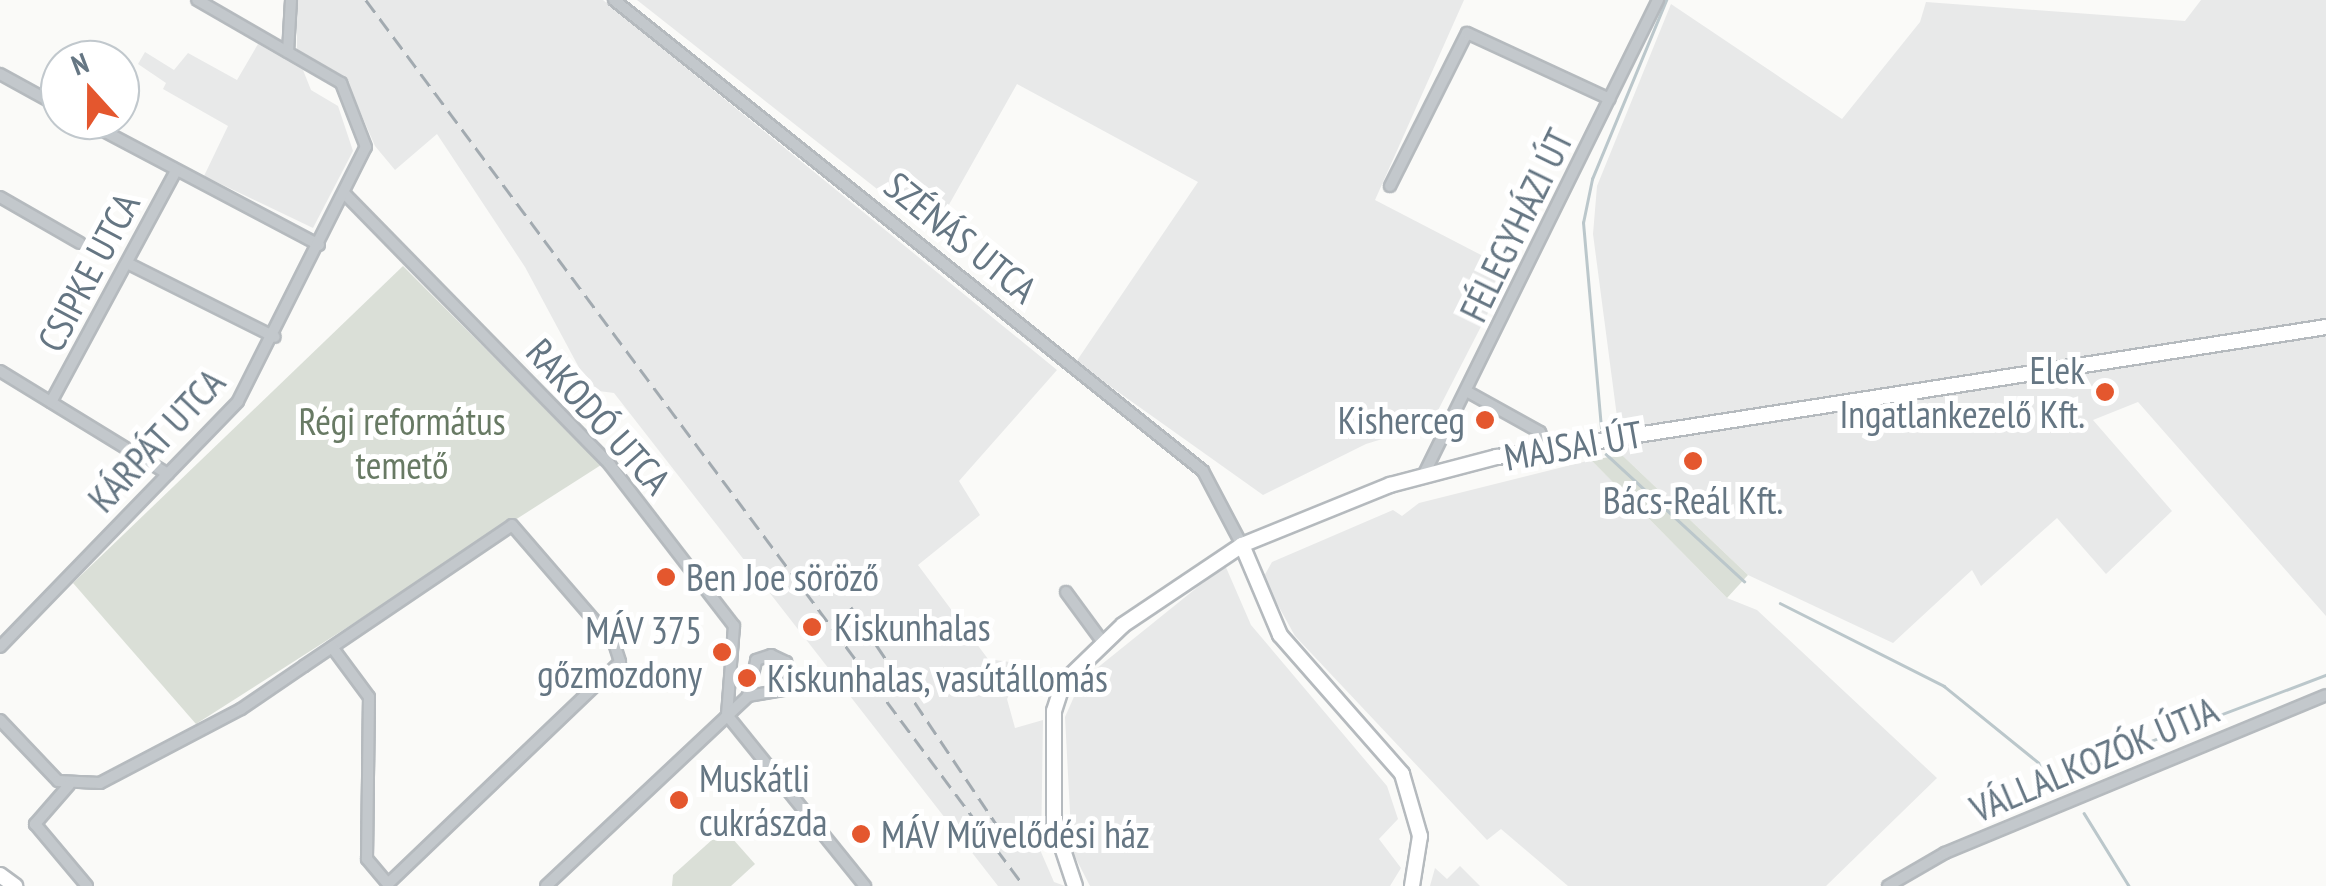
<!DOCTYPE html>
<html>
<head>
<meta charset="utf-8">
<style>
	body { margin:0 }
	#map { position:relative; width:2326px; height:886px; overflow:hidden; background:#fafaf8; font-family:"PT Sans Narrow",sans-serif }
	div>[style] { position:absolute }
	[style*='--x'] { left:calc(var(--x)*1px); top:calc(var(--y)*1px); width:calc(var(--w)*1px); rotate:calc(var(--a)*1deg) }
	.built>* { inset:0; background:#e8e9e9 }
	.green>* { inset:0; background:#dadfd7 }
	.stream>* { height:2.5px; margin:-1.25px; padding:0 1.25px; transform-origin:1.25px; border-radius:1.25px; background:#bbc7cb }
	.roads { filter:drop-shadow(2px 0 #b5babe) drop-shadow(-2px 0 #b5babe) drop-shadow(0 2px #b5babe) drop-shadow(0 -2px #b5babe) }
	.minor>* { height:10px; margin:-5px; padding:0 5px; transform-origin:5px; border-radius:5px; background:#c3c8cc }
	.major>* { height:14px; margin:-7px; padding:0 7px; transform-origin:7px; border-radius:7px; background:#fff }
	.rail>* { height:2.5px; margin-top:-1.25px; transform-origin:0; background:repeating-linear-gradient(90deg,#a2aab0 0 15px,transparent 0 23px) }
	.dots>* { width:28px; height:28px; translate:-50% -50%; box-sizing:border-box; border:5px solid #fff; border-radius:50% }
	span { translate:-50% -50%; white-space:nowrap; text-align:center; line-height:1.15; -webkit-text-stroke:10px #fff; paint-order:stroke }
	.street-label { font-size:38px; color:#657683 }
	.poi-label { font-size:38px; color:#657683 }
	.right { translate:-100% -50%; text-align:right }
	.left { translate:0 -50%; text-align:left }
	.park-label { font-size:38px; color:#687a64 }
	.north { position:absolute; left:40px; top:40px; width:100px; height:100px; box-sizing:border-box; background:#fff; border:2px solid #c1c8cd; border-radius:50%; rotate:339deg; font-size:28px; font-weight:700; line-height:40px; text-align:center; color:#657683 }
	.north::after { content:''; display:block; margin:auto; width:35px; height:45px; background:#e4572e; clip-path:polygon(50% 0,100% 100%,50% 72%,0 100%) }
</style>
</head>
<body>
<div id="map">
	<div class="built">
		<div style="clip-path:polygon(297px 0,603px 0,1057px 370px,959px 481px,980px 515px,918px 565px,988px 659px,1017px 663px,1021px 673px,1007px 699px,1015px 728px,1043px 720px,1041px 852px,1054px 882px,1065px 886px,998px 886px,614px 393px,591px 390px,525px 267px,437px 134px,395px 170px,375px 146px,345px 77px,297px 50px)"></div>
		<div style="clip-path:polygon(637px 0,1464px 0,1375px 200px,1510px 270px,1431px 424px,1366px 444px,1263px 495px,1076px 362px,1198px 182px,1017px 84px,933px 233px)"></div>
		<div style="clip-path:polygon(2201px 0,2326px 0,2326px 616px,2138px 402px,2093px 420px,2172px 511px,2106px 574px,2057px 518px,1981px 586px,1972px 570px,1893px 643px,1748px 575px,1622px 455px,1593px 234px,1597px 186px,1671px 4px,1842px 119px,1920px 22px,1926px 2px,2185px 21px)"></div>
		<div style="clip-path:polygon(258px 44px,303px 70px,311px 90px,338px 106px,353px 151px,313px 228px,204px 176px,228px 126px,163px 89px,166px 83px,138px 64px,145px 52px,174px 70px,188px 53px,237px 80px)"></div>
		<div style="clip-path:polygon(1591px 460px,1727px 598px,1757px 610px,1937px 778px,1826px 886px,1568px 886px,1501px 829px,1487px 840px,1295px 636px,1263px 578px,1272px 562px,1393px 510px,1402px 516px,1419px 503px)"></div>
		<div style="clip-path:polygon(1225px 565px,1251px 625px,1387px 786px,1398px 819px,1379px 839px,1401px 868px,1390px 886px,1090px 886px,1072px 851px,1065px 717px,1081px 681px)"></div>
		<div style="clip-path:polygon(1460px 866px,1480px 886px,1430px 886px,1435px 868px,1447px 879px)"></div>
	</div>
	<div class="green">
		<div style="clip-path:polygon(403px 266px,601px 465px,196px 724px,73px 583px)"></div>
		<div style="clip-path:polygon(1622px 455px,1748px 575px,1727px 598px,1591px 460px)"></div>
		<div style="clip-path:polygon(724px 829px,755px 864px,731px 886px,672px 886px,673px 875px)"></div>
	</div>
	<div class="stream">
		<div style="--x:1601;--y:428;--w:206;--a:-95"></div>
		<div style="--x:1583;--y:223;--w:45;--a:-78.4"></div>
		<div style="--x:1592;--y:179;--w:194;--a:-67.5"></div>
		<div style="--x:1606;--y:454;--w:188;--a:42.6"></div>
		<div style="--x:1780;--y:603;--w:184;--a:26.8"></div>
		<div style="--x:1944;--y:686;--w:156;--a:39"></div>
		<div style="--x:2082;--y:767;--w:261;--a:-20.7"></div>
		<div style="--x:2084;--y:813;--w:86;--a:58.3"></div>
	</div>
	<div class="roads">
		<div class="minor">
			<div style="--x:614;--y:0;--w:754;--a:38.65"></div>
			<div style="--x:1203;--y:471;--w:84;--a:62.2"></div>
			<div style="--x:288;--y:52;--w:52;--a:-86.7"></div>
			<div style="--x:0;--y:74;--w:68;--a:28.8"></div>
			<div style="--x:83;--y:120;--w:267;--a:27.9"></div>
			<div style="--x:1390;--y:186;--w:171;--a:-63.3"></div>
			<div style="--x:1467;--y:33;--w:157;--a:24.8"></div>
			<div style="--x:344;--y:193;--w:380;--a:45.6"></div>
			<div style="--x:610;--y:465;--w:203;--a:52.4"></div>
			<div style="--x:734;--y:626;--w:89;--a:94.5"></div>
			<div style="--x:0;--y:197;--w:92;--a:29.9"></div>
			<div style="--x:127;--y:263;--w:165;--a:26.6"></div>
			<div style="--x:0;--y:371;--w:197;--a:31.5"></div>
			<div style="--x:1468;--y:392;--w:82;--a:29.1"></div>
			<div style="--x:1540;--y:432;--w:18;--a:68"></div>
			<div style="--x:51;--y:402;--w:263;--a:-61.6"></div>
			<div style="--x:1424;--y:474;--w:529;--a:-63.73"></div>
			<div style="--x:1066;--y:592;--w:61;--a:53.7"></div>
			<div style="--x:0;--y:647;--w:342;--a:-45.9"></div>
			<div style="--x:238;--y:401;--w:284;--a:-63.3"></div>
			<div style="--x:366;--y:147;--w:69;--a:-111.3"></div>
			<div style="--x:341;--y:83;--w:166;--a:-150"></div>
			<div style="--x:727;--y:715;--w:220;--a:51.1"></div>
			<div style="--x:0;--y:720;--w:84;--a:46.4"></div>
			<div style="--x:58;--y:781;--w:42;--a:2.7"></div>
			<div style="--x:100;--y:783;--w:159;--a:-27.7"></div>
			<div style="--x:241;--y:709;--w:76;--a:-34.3"></div>
			<div style="--x:304;--y:666;--w:251;--a:-34.1"></div>
			<div style="--x:512;--y:525;--w:156;--a:49.2"></div>
			<div style="--x:614;--y:643;--w:20;--a:72"></div>
			<div style="--x:620;--y:662;--w:321;--a:136.3"></div>
			<div style="--x:388;--y:884;--w:33;--a:-130"></div>
			<div style="--x:367;--y:859;--w:162;--a:-89.3"></div>
			<div style="--x:369;--y:697;--w:62;--a:-126.5"></div>
			<div style="--x:69;--y:785;--w:52;--a:131.1"></div>
			<div style="--x:35;--y:824;--w:81;--a:50"></div>
			<div style="--x:546;--y:886;--w:277;--a:-43.2"></div>
			<div style="--x:748;--y:696;--w:37;--a:-77"></div>
			<div style="--x:756;--y:660;--w:16;--a:-18"></div>
			<div style="--x:771;--y:655;--w:17;--a:25"></div>
			<div style="--x:786;--y:662;--w:27;--a:84"></div>
			<div style="--x:789;--y:689;--w:42;--a:170.3"></div>
			<div style="--x:1888;--y:886;--w:66;--a:-30.1"></div>
			<div style="--x:1945;--y:853;--w:412;--a:-22.5"></div>
		</div>
		<div class="major">
			<div style="--x:1242;--y:545;--w:98;--a:67.1"></div>
			<div style="--x:1280;--y:635;--w:185;--a:48.7"></div>
			<div style="--x:1402;--y:774;--w:65;--a:73.8"></div>
			<div style="--x:1420;--y:836;--w:51;--a:99.1"></div>
			<div style="--x:0;--y:875;--w:19;--a:36"></div>
			<div style="--x:1075;--y:886;--w:66;--a:-108.4"></div>
			<div style="--x:1054;--y:823;--w:112;--a:-90"></div>
			<div style="--x:1054;--y:711;--w:29;--a:-72"></div>
			<div style="--x:1063;--y:683;--w:83;--a:-44"></div>
			<div style="--x:1123;--y:625;--w:143;--a:-33.9"></div>
			<div style="--x:1242;--y:545;--w:160;--a:-22.1"></div>
			<div style="--x:1390;--y:485;--w:111;--a:-14.7"></div>
			<div style="--x:1497;--y:457;--w:839;--a:-8.91"></div>
		</div>
	</div>
	<div class="rail">
		<div style="--x:366;--y:0;--w:1104;--a:53.4"></div>
		<div style="--x:851;--y:607;--w:280;--a:56.2"></div>
	</div>
	<div class="dots">
		<div style="left:2105px;top:392px;background:#e4572e"></div>
		<div style="left:1485px;top:420px;background:#e4572e"></div>
		<div style="left:1693px;top:461px;background:#e4572e"></div>
		<div style="left:666px;top:577px;background:#e4572e"></div>
		<div style="left:812px;top:627px;background:#e4572e"></div>
		<div style="left:722px;top:652px;background:#e4572e"></div>
		<div style="left:747px;top:678px;background:#e4572e"></div>
		<div style="left:679px;top:800px;background:#e4572e"></div>
		<div style="left:861px;top:834px;background:#e4572e"></div>
	</div>
	<div class="street-label">
		<span style="left:1516px;top:225px;rotate:-64deg">FÉLEGYHÁZI ÚT</span>
		<span style="left:961px;top:237px;rotate:39deg">SZÉNÁS UTCA</span>
		<span style="left:88px;top:272px;rotate:-62deg">CSIPKE UTCA</span>
		<span style="left:599px;top:416px;rotate:48deg">RAKODÓ UTCA</span>
		<span style="left:156px;top:440px;rotate:-47deg">KÁRPÁT UTCA</span>
		<span style="left:1573px;top:445px;rotate:-10deg">MAJSAI ÚT</span>
		<span style="left:2094px;top:759px;rotate:-23deg">VÁLLALKOZÓK ÚTJA</span>
	</div>
	<div class="poi-label">
		<span class="right" style="left:2085px;top:392px">Elek<br>Ingatlankezelő Kft.</span>
		<span class="right" style="left:1465px;top:420px">Kisherceg</span>
		<span style="left:1693px;top:500px">Bács-Reál Kft.</span>
		<span class="left" style="left:686px;top:577px">Ben Joe söröző</span>
		<span class="left" style="left:834px;top:627px">Kiskunhalas</span>
		<span class="right" style="left:702px;top:652px">MÁV 375<br>gőzmozdony</span>
		<span class="left" style="left:767px;top:678px">Kiskunhalas, vasútállomás</span>
		<span class="left" style="left:699px;top:800px">Muskátli<br>cukrászda</span>
		<span class="left" style="left:881px;top:834px">MÁV Művelődési ház</span>
	</div>
	<div class="park-label">
		<span style="left:402px;top:443px">Régi református<br>temető</span>
	</div>
	<div class="north">N</div>
</div>
</body>
</html>
